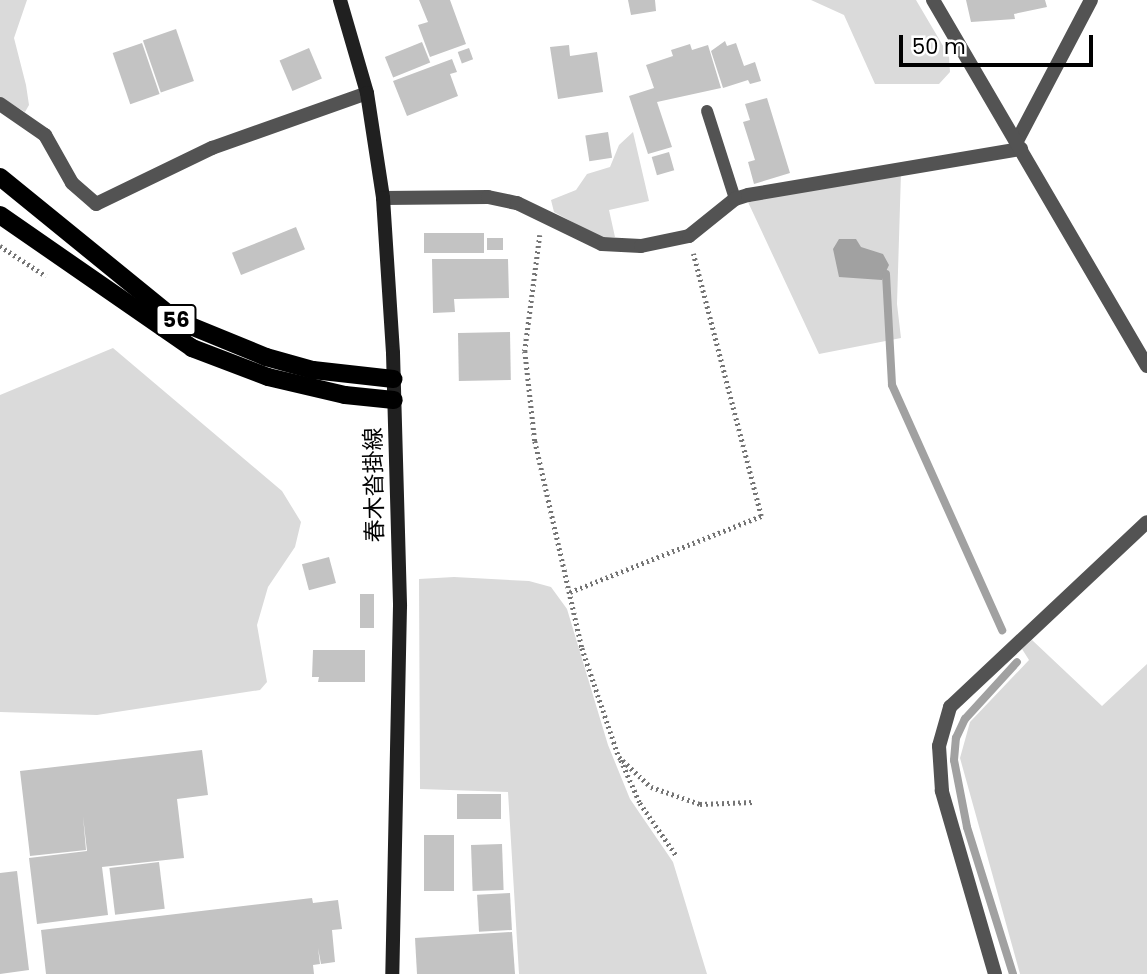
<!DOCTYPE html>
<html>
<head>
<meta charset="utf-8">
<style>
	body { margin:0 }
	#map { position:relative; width:1147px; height:974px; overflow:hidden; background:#fff; font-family:Poppins,"Noto Sans JP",sans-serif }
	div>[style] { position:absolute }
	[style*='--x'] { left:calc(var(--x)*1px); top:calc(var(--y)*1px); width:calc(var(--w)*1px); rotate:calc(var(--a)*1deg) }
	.green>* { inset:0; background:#dadada }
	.water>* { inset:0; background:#a1a1a1 }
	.stream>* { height:8px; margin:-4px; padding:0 4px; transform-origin:4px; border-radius:4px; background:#a1a1a1 }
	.building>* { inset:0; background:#c3c3c3; transform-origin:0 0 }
	.path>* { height:4.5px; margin-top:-2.25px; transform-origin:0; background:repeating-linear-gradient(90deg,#757575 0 2px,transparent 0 5.5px) }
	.service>* { height:12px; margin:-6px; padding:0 6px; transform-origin:6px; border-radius:6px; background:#535353 }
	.minor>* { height:14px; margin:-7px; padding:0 7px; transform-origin:7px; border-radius:7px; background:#535353 }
	.tertiary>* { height:14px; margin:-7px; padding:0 7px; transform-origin:7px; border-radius:7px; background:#535353 }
	.secondary>* { height:14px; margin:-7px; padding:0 7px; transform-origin:7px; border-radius:7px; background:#202020 }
	.primary>* { height:18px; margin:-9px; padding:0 9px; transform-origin:9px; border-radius:9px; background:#000 }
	span { translate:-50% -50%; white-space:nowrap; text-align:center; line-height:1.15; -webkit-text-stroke:5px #fff; paint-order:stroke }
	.shield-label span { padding:2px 5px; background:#fff; border:2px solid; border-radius:5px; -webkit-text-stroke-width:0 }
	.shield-label { font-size:21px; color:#000; font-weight:700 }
	.street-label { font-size:23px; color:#000 }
	.scale { position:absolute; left:899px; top:35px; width:194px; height:32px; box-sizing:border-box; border:4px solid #000; border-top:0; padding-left:9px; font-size:21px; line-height:24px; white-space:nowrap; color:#000; -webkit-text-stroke:5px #fff; paint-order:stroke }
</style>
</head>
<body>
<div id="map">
	<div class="green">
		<div style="clip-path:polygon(0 0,27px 0,14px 38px,26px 85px,29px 105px,25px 112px,0 97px)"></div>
		<div style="clip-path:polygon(811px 0,916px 0,949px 56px,950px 72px,939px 84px,875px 84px,844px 15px)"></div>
		<div style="clip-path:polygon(633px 132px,649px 201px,609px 210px,615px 237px,601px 238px,554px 212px,551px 200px,576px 190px,587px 174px,610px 167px,619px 145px)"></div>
		<div style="clip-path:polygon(901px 173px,897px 304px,901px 338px,819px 354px,747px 200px)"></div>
		<div style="clip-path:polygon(113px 348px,282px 491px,301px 522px,295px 547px,268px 587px,257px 625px,267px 682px,260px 690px,97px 715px,0 712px,0 395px)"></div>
		<div style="clip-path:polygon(454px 577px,529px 581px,551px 587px,567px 609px,608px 745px,630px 799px,673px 862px,707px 974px,519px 974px,508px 792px,420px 789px,419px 579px)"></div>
		<div style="clip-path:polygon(1032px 640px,1102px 706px,1147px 664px,1147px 974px,1020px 974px,960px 758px,970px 722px,1029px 660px,1022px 649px)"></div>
	</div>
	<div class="water">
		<div style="clip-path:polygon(839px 239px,856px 239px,861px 247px,883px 254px,889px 265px,882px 280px,839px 277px,833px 249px)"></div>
	</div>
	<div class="stream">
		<div style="--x:886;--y:274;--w:111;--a:86.9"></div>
		<div style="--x:892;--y:385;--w:269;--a:65.8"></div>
		<div style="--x:1013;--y:974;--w:154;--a:-107.4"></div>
		<div style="--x:967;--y:827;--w:68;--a:-101"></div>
		<div style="--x:954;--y:760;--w:22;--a:-85"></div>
		<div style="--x:956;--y:738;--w:21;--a:-65"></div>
		<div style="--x:965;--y:719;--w:77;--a:-47.6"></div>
	</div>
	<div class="building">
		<div style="clip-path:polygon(419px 0,450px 0,466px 44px,430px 57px,418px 25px,428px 22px)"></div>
		<div style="clip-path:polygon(628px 0,655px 0,656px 11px,631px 15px)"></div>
		<div style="clip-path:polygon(966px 0,1045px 0,1047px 7px,1014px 14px,1015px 19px,971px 22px)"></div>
		<div style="left:176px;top:29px;width:55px;height:35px;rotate:71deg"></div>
		<div style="clip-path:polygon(725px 41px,727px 46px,736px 43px,744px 66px,755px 62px,761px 81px,750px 84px,748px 80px,723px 88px,711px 51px)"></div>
		<div style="left:422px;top:42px;width:22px;height:40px;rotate:68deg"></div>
		<div style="left:142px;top:43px;width:54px;height:31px;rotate:71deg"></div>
		<div style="clip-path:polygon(690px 44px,692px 50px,708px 45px,721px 88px,657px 102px,672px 147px,648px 154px,629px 96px,654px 88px,646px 65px,673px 56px,671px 50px)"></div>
		<div style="clip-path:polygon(569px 45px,570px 56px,597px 52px,603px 92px,558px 99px,550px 47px)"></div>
		<div style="left:309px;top:48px;width:33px;height:32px;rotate:67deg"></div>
		<div style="left:469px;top:48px;width:12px;height:12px;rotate:70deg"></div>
		<div style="clip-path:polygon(452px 59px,457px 72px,450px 74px,458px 96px,407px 116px,393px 81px)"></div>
		<div style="clip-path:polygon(767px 98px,790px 173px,754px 184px,748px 162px,755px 160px,743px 122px,750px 120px,745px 104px)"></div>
		<div style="left:608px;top:132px;width:26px;height:23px;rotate:81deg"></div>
		<div style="left:669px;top:152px;width:19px;height:18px;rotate:74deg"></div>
		<div style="left:296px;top:227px;width:24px;height:69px;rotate:68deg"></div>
		<div style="left:484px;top:233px;width:20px;height:60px;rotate:90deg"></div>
		<div style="left:487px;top:238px;width:16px;height:12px"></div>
		<div style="clip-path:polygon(432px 259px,508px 259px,509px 298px,454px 299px,455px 312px,433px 313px)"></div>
		<div style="left:510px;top:332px;width:48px;height:52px;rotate:89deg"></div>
		<div style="left:329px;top:557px;width:27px;height:28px;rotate:75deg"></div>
		<div style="left:360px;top:594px;width:14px;height:34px"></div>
		<div style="clip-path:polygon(313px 650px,365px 650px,365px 682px,318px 682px,319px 677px,312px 677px)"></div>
		<div style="clip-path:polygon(202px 750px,208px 795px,177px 799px,184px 858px,102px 867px,108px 915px,37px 924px,29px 858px,87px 851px,83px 816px,86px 850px,30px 856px,20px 771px)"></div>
		<div style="left:457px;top:794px;width:44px;height:25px"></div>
		<div style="left:424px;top:835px;width:30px;height:56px"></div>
		<div style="left:502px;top:844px;width:46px;height:31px;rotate:88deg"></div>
		<div style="left:159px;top:862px;width:47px;height:50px;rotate:83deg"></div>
		<div style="clip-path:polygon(17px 871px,29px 970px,0 974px,0 873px)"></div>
		<div style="left:510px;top:893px;width:37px;height:33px;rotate:87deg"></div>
		<div style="clip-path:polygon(312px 898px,313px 903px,338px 900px,342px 929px,332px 930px,335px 962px,321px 964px,318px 948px,320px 964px,313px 965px,314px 974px,46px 974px,41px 930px)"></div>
		<div style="clip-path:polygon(512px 932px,515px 974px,417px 974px,415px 938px)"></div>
	</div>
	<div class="path">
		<div style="--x:540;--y:235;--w:117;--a:97.4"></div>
		<div style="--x:525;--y:351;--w:91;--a:83.7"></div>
		<div style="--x:535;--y:441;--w:212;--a:77.2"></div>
		<div style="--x:582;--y:648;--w:115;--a:71.3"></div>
		<div style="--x:619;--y:757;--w:44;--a:43.2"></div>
		<div style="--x:651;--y:787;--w:52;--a:19.1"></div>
		<div style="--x:700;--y:804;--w:53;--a:-2.2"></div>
		<div style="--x:0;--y:246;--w:55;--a:33.1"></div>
		<div style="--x:570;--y:592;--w:206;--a:-21.7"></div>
		<div style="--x:761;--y:516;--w:271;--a:-104.5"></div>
		<div style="--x:621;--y:760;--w:47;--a:66.2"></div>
		<div style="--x:640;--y:803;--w:63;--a:55.3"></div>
	</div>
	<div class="service">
		<div style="--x:707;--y:111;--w:92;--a:72.3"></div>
	</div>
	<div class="minor">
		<div style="--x:0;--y:104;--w:55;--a:34.6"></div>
		<div style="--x:45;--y:135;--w:55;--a:60.6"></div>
		<div style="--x:72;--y:183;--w:32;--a:41"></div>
		<div style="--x:96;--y:204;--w:129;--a:-25.8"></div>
		<div style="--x:212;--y:148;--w:164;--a:-19.5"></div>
		<div style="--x:1017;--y:141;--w:159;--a:-62.3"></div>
		<div style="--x:383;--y:198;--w:105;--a:-0.5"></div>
		<div style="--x:488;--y:197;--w:30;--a:12"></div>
		<div style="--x:517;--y:203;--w:94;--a:25.8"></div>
		<div style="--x:602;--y:244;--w:39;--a:3"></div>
		<div style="--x:641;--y:246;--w:49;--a:-11.8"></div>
		<div style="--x:689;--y:236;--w:59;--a:-38.8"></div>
		<div style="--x:735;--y:199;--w:14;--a:-17"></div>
		<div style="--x:748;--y:195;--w:277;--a:-9.6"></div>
		<div style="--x:995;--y:974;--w:191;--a:-106.2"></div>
		<div style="--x:942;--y:791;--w:45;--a:-93.8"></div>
		<div style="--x:939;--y:746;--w:41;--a:-74.2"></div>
		<div style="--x:950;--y:707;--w:270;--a:-43.2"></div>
	</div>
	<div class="tertiary">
		<div style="--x:933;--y:0;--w:424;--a:59.7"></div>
	</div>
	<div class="secondary">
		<div style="--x:340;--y:0;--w:97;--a:73.8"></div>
		<div style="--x:367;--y:93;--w:106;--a:81.3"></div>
		<div style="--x:383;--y:198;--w:155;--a:86.3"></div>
		<div style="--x:393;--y:353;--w:253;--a:88.4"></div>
		<div style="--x:400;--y:606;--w:368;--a:91.2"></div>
	</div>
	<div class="primary">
		<div style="--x:0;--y:177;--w:227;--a:39.1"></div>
		<div style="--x:176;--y:320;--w:97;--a:22.3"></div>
		<div style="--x:266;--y:357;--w:49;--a:15.5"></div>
		<div style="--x:313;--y:370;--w:81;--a:6.4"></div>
		<div style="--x:0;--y:215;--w:234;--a:34.7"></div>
		<div style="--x:192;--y:348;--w:81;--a:20.9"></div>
		<div style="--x:268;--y:377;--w:79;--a:13.2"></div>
		<div style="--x:345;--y:395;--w:49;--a:5.8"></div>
	</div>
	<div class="shield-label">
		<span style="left:176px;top:320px">56</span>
	</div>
	<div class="street-label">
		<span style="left:374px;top:485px;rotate:-91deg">春木沓掛線</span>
	</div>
	<div class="scale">50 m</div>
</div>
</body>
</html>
